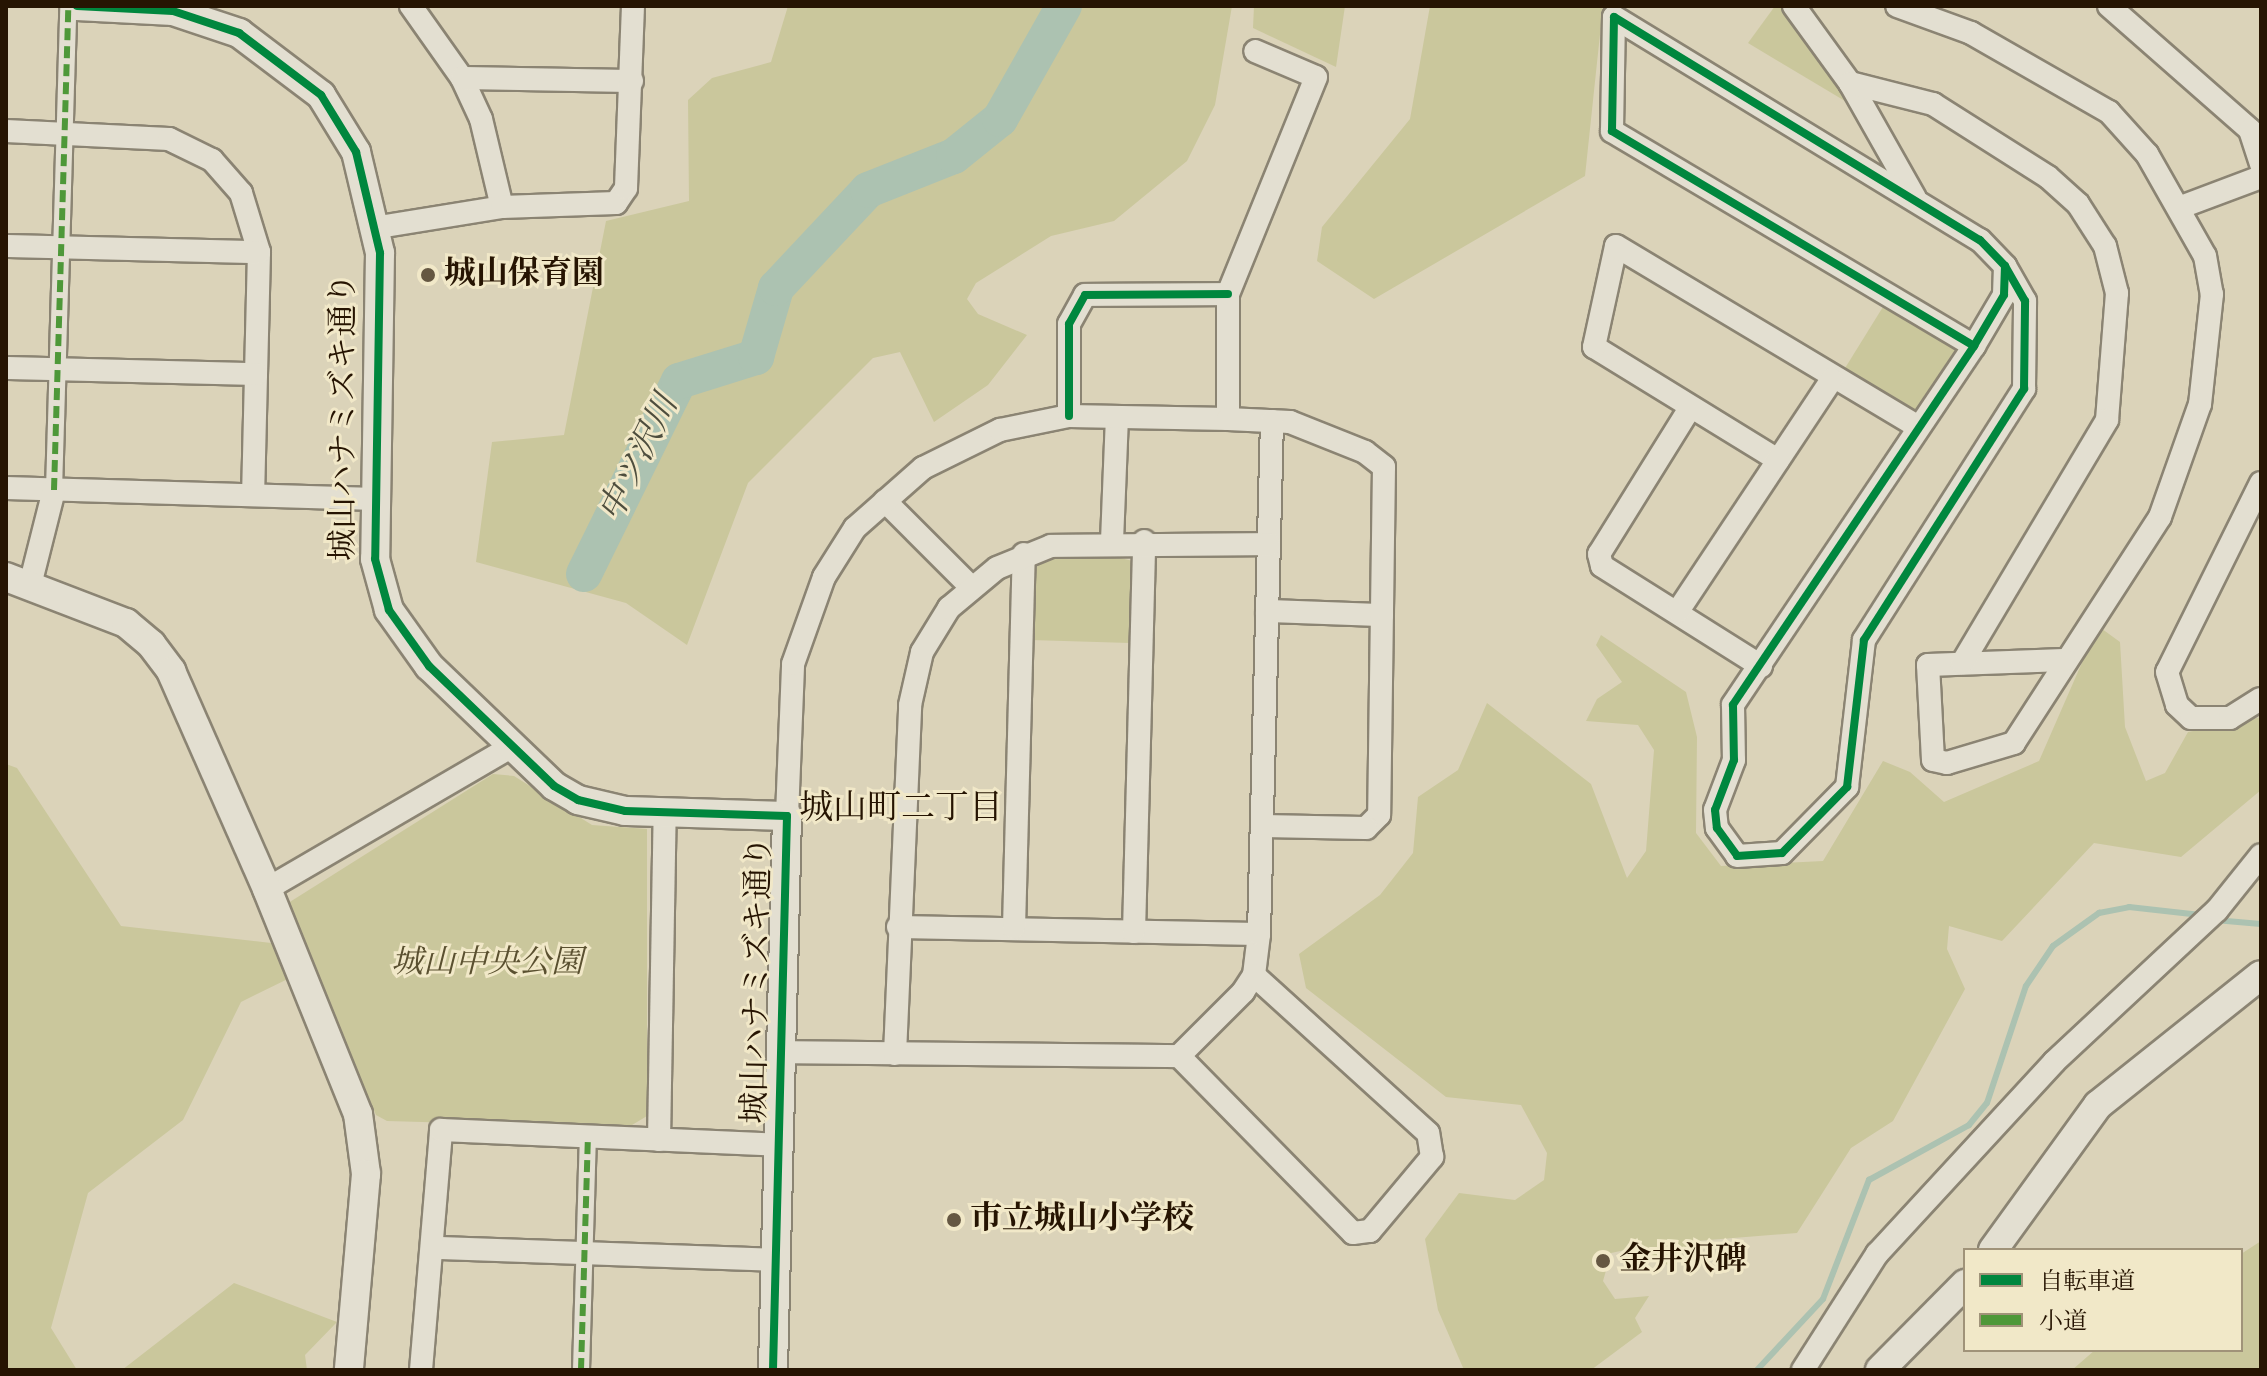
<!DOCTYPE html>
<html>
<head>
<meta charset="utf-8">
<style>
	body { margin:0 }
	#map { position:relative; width:2267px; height:1376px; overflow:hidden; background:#dbd3b9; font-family:"Sorts Mill Goudy","Noto Serif JP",serif }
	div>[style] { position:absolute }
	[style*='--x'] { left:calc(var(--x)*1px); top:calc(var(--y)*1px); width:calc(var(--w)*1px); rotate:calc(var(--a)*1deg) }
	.green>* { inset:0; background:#cac79c }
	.stream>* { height:6px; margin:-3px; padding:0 3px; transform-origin:3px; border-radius:3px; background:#acc2b1 }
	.river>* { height:36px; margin:-18px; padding:0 18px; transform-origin:18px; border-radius:18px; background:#acc2b1 }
	.roads { filter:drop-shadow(2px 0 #8b8473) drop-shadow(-2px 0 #8b8473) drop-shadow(0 2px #8b8473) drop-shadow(0 -2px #8b8473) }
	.pedestrian>* { height:16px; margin:-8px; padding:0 8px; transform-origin:8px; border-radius:8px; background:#e3dfd1 }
	.minor>* { height:22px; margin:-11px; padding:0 11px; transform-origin:11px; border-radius:11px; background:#e3dfd1 }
	.tertiary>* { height:28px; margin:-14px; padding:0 14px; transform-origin:14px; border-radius:14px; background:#e3dfd1 }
	.quiet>* { height:6px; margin-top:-3px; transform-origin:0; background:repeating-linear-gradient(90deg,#4e9839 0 12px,transparent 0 18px) }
	.cycleway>* { height:8px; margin:-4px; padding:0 4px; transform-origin:4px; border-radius:4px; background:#00873e }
	.dots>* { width:22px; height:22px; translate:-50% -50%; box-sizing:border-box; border:4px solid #f1e8c8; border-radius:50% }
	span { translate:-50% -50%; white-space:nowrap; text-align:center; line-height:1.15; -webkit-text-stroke:6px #f1e8c8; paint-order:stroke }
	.poi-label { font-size:32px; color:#261402; font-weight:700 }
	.left { translate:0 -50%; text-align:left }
	.street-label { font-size:32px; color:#261402 }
	.park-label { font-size:32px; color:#5a5030; font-style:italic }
	.water-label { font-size:34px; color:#4e4e3e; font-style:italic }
	.neighbourhood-label { font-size:34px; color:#261402 }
	.frame { position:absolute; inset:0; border:8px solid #261402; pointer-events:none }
	.legend { position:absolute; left:1963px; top:1248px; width:280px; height:104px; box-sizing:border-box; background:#f1e8c8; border:2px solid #a09379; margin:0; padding:10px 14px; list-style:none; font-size:24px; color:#261402 }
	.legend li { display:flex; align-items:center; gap:16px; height:40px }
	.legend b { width:40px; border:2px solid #a09379 }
</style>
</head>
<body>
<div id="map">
	<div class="green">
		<div style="clip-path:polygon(788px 6px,1232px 6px,1215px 105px,1187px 161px,1114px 221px,1051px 236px,976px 283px,967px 299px,978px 314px,1027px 335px,988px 385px,934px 422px,900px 352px,873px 358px,748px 483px,687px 645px,626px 603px,476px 562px,492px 442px,564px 435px,606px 221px,689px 201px,688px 100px,712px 78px,771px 62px)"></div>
		<div style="clip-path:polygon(1254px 6px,1345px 6px,1336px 67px,1253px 28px)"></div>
		<div style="clip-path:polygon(1430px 6px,1603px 6px,1585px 176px,1374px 299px,1317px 261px,1322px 227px,1410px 119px)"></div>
		<div style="clip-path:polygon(1775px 6px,1783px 6px,1826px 62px,1850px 104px,1748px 43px)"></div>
		<div style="clip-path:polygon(1886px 302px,1955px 343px,1958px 354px,1918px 412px,1842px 373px)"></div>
		<div style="clip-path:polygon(1099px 553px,1133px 561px,1130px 643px,1031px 640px,1033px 573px,1042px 560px)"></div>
		<div style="clip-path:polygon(2098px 626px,2120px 642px,2125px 727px,2146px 781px,2165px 773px,2188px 732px,2261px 717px,2261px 790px,2181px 857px,2094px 843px,2002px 941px,1949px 926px,1947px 949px,1965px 989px,1893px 1121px,1851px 1148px,1797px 1233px,1696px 1241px,1669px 1266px,1639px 1247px,1611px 1253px,1603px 1281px,1615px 1299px,1649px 1296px,1635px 1318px,1642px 1332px,1591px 1370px,1464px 1370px,1438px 1310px,1425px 1239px,1459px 1193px,1515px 1200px,1544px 1180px,1547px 1153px,1521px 1105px,1446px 1097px,1306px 988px,1299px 954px,1380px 895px,1413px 853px,1418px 797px,1458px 770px,1487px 703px,1591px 784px,1627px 878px,1646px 851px,1654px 750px,1638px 725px,1586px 721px,1597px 699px,1622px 682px,1596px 645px,1601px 635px,1686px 692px,1697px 737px,1696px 833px,1721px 866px,1823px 861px,1883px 761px,1910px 772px,1944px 802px,2039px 761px)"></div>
		<div style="clip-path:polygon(6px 764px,17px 768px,121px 926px,297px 946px,302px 972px,241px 1002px,183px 1120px,88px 1193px,51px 1328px,77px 1370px,6px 1370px)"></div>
		<div style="clip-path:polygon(493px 774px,514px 776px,592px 825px,647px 829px,647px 1116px,627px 1128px,387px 1121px,376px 1115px,285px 905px)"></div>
		<div style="clip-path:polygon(2261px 1241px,2261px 1370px,2072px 1370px,2095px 1350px,2241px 1350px,2241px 1254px)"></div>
		<div style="clip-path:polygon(234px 1283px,337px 1322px,305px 1355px,307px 1370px,122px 1370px)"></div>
	</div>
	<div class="stream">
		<div style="--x:2215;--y:920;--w:46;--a:5"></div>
		<div style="--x:1757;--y:1370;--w:97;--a:-47.1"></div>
		<div style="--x:1823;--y:1299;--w:128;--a:-68.9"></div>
		<div style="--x:1869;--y:1180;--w:114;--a:-28.8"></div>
		<div style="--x:1969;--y:1125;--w:28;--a:-51"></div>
		<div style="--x:1987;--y:1103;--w:123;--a:-71.6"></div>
		<div style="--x:2026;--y:986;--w:48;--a:-56"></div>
		<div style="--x:2053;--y:946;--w:57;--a:-35.7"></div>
		<div style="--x:2099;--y:913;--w:31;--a:-11"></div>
		<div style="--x:2129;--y:907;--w:72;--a:6.3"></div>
	</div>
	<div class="river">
		<div style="--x:584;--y:574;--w:215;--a:-63.8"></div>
		<div style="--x:679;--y:381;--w:81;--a:-17.3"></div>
		<div style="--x:756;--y:357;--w:72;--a:-73.8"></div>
		<div style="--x:776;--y:288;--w:134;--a:-46.8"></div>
		<div style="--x:868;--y:190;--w:92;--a:-21.6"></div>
		<div style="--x:954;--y:156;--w:59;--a:-38.8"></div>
		<div style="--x:1000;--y:119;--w:130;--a:-60.5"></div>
	</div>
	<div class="roads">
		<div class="pedestrian">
			<div style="--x:54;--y:490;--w:484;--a:-88.3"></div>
			<div style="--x:581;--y:1370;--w:234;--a:-88.3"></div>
		</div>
		<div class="minor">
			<div style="--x:411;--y:6;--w:88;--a:54.7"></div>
			<div style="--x:462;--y:78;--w:45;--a:65.1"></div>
			<div style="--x:481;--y:119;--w:90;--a:76.6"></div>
			<div style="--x:1794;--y:6;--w:95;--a:54"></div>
			<div style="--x:1850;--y:83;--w:132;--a:60.5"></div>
			<div style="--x:1897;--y:6;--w:79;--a:20"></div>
			<div style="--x:1971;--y:33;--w:159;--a:29.8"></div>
			<div style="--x:2109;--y:112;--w:57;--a:47.9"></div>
			<div style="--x:2147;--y:154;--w:117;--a:60.4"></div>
			<div style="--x:2205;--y:256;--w:39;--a:80"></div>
			<div style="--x:2212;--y:294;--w:111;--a:96.2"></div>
			<div style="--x:2200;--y:404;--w:120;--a:109.5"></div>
			<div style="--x:2160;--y:517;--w:269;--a:122.9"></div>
			<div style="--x:2014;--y:743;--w:70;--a:163.4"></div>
			<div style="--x:1947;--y:763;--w:14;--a:-168"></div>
			<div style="--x:1933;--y:760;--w:95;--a:-93"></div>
			<div style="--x:1928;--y:665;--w:136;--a:-2.1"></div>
			<div style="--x:2109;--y:6;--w:188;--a:41.3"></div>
			<div style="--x:2250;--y:130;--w:36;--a:72"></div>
			<div style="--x:462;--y:78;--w:170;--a:1"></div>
			<div style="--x:1850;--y:83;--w:86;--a:14.2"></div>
			<div style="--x:1933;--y:104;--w:136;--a:32.4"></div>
			<div style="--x:2048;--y:177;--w:40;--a:42"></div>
			<div style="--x:2078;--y:204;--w:50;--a:57.3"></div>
			<div style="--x:2105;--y:246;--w:49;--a:75.7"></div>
			<div style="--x:2117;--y:293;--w:127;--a:94.5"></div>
			<div style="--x:2107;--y:420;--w:283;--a:120.8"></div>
			<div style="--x:6;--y:131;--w:163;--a:2.8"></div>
			<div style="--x:169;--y:139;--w:48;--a:26"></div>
			<div style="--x:212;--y:160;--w:44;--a:48.7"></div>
			<div style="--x:241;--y:193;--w:62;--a:73"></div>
			<div style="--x:259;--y:252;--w:243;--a:91.4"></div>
			<div style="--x:2181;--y:207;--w:85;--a:-20.6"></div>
			<div style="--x:379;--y:227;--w:125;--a:-9.2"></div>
			<div style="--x:502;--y:207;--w:114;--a:-2"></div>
			<div style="--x:616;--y:203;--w:18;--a:-56"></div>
			<div style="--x:626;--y:188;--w:182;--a:-87.8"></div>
			<div style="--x:6;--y:246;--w:253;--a:1.4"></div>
			<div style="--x:1974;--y:346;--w:421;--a:-149.3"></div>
			<div style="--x:1612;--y:131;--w:114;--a:-89"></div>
			<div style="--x:1614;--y:17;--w:429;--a:31.4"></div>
			<div style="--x:1980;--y:240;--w:36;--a:46"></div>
			<div style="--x:2005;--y:266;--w:29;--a:92"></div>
			<div style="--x:2004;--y:295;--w:59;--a:120.5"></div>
			<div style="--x:1974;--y:346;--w:432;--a:123.9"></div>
			<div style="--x:1733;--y:705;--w:55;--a:89"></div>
			<div style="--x:1734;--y:760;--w:53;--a:110.8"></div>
			<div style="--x:1715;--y:810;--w:18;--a:84"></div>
			<div style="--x:1717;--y:828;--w:34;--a:54"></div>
			<div style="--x:1737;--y:856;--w:45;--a:-3.8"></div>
			<div style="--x:1782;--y:853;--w:93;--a:-45.4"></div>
			<div style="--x:1847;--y:787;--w:148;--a:-83.4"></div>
			<div style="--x:1864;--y:640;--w:298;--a:-57.5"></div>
			<div style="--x:2024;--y:389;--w:88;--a:-89.3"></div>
			<div style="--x:2025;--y:301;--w:40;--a:-119.7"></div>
			<div style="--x:6;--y:368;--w:250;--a:1.4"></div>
			<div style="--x:1690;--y:408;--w:172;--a:121.9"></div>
			<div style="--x:1599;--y:554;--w:12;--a:76"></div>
			<div style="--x:1602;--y:566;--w:188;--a:32.2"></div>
			<div style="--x:1069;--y:416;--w:92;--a:-90"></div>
			<div style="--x:1069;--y:324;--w:33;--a:-61"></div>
			<div style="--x:1085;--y:295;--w:143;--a:-0.4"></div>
			<div style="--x:1228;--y:419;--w:125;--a:-90"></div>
			<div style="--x:1228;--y:294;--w:234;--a:-67.9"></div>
			<div style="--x:1316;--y:77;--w:66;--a:-156.9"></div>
			<div style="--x:1778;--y:460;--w:216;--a:-148.4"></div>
			<div style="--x:1594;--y:347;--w:103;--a:-77.7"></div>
			<div style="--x:1616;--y:246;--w:351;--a:30.9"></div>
			<div style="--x:2261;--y:483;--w:211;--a:116.4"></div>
			<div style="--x:2167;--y:672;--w:34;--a:73"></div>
			<div style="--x:2177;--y:705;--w:19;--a:43"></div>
			<div style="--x:2191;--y:718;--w:39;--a:0"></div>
			<div style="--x:2230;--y:718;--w:36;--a:-32"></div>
			<div style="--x:6;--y:488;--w:367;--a:1.7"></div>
			<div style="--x:885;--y:501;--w:120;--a:45"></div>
			<div style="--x:1112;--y:541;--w:123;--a:-87.7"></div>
			<div style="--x:30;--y:585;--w:98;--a:-75.8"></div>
			<div style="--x:1267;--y:611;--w:115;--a:2"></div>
			<div style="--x:1678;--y:611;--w:278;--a:-56.4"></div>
			<div style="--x:787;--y:816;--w:152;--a:-87.7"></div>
			<div style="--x:793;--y:664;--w:92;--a:-70.4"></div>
			<div style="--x:824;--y:577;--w:58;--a:-57.7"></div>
			<div style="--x:855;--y:528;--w:91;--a:-41.4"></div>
			<div style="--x:923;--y:468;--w:86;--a:-26.3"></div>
			<div style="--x:1000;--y:430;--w:70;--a:-11.5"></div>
			<div style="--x:1069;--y:416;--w:159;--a:1.1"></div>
			<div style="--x:1228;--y:419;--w:62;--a:2.8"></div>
			<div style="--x:1290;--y:422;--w:81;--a:21.8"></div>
			<div style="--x:1365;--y:452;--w:24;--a:38"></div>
			<div style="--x:1384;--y:467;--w:348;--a:90.8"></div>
			<div style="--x:1379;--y:815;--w:18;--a:135"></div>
			<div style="--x:1366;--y:828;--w:104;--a:-178.9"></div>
			<div style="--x:267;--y:889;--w:285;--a:-30.2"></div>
			<div style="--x:898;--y:927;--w:361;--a:1.1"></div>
			<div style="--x:1014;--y:928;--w:374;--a:-88.5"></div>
			<div style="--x:1134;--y:932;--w:391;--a:-88.5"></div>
			<div style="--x:780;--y:1052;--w:399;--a:0.6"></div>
			<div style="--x:1179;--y:1056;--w:91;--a:-45"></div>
			<div style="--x:1243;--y:992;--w:20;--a:-57"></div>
			<div style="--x:1254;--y:975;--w:41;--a:-83"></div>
			<div style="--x:1259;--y:934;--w:513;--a:-88.55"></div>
			<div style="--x:895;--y:1054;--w:349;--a:-87.5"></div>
			<div style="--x:910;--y:705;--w:54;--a:-77.2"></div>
			<div style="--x:922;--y:652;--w:52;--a:-58.5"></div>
			<div style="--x:949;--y:608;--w:62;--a:-39.8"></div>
			<div style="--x:997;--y:568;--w:58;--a:-22.2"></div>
			<div style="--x:1051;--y:546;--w:218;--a:-0.5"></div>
			<div style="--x:1179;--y:1056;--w:248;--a:45.5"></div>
			<div style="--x:1353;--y:1233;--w:17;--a:-7"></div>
			<div style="--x:1370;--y:1231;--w:97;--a:-50"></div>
			<div style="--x:1432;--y:1157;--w:24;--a:-99"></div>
			<div style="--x:1428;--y:1133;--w:235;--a:-137.8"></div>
			<div style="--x:659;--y:1140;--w:328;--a:-89"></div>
			<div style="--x:437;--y:1248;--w:339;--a:2"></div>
			<div style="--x:421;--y:1370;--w:241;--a:-85.2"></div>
			<div style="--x:441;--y:1130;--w:338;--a:2.5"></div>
			<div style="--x:1803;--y:1370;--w:138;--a:-57.5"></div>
			<div style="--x:1877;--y:1254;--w:261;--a:-47.3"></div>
			<div style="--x:2054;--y:1062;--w:223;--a:-43"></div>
			<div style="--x:2217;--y:910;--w:70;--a:-51.3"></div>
		</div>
		<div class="tertiary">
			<div style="--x:77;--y:6;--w:96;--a:3"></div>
			<div style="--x:173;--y:11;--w:70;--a:18.4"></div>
			<div style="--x:239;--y:33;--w:103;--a:37.1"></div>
			<div style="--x:321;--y:95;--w:67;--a:58.4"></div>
			<div style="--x:356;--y:152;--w:104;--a:76.6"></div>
			<div style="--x:380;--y:253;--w:306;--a:90.9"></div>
			<div style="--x:375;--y:559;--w:53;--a:74.6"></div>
			<div style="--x:389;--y:610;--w:69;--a:54.5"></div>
			<div style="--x:429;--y:666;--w:173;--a:43.8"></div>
			<div style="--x:554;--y:786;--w:28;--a:30"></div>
			<div style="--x:578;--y:800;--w:48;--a:13.2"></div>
			<div style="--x:625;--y:811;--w:162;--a:1.8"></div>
			<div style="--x:787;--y:816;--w:554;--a:91.45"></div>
			<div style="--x:6;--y:577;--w:129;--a:21"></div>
			<div style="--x:126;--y:623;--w:33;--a:40"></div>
			<div style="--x:151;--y:644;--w:34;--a:53"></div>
			<div style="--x:171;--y:671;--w:238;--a:66.2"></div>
			<div style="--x:267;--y:889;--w:243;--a:68"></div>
			<div style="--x:358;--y:1114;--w:61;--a:82.4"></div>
			<div style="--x:366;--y:1174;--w:197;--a:95"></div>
			<div style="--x:1993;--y:1250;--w:179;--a:-54.1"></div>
			<div style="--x:2098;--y:1105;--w:208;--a:-38.6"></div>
			<div style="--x:1880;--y:1370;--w:121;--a:-45.3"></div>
		</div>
	</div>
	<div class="quiet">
		<div style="--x:54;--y:490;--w:484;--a:-88.3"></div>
		<div style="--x:581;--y:1370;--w:234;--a:-88.3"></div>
	</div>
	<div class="cycleway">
		<div style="--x:77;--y:6;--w:96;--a:3"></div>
		<div style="--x:173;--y:11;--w:70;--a:18.4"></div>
		<div style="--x:239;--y:33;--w:103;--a:37.1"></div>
		<div style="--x:321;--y:95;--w:67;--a:58.4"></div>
		<div style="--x:356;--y:152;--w:104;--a:76.6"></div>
		<div style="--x:380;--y:253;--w:306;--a:90.9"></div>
		<div style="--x:375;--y:559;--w:53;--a:74.6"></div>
		<div style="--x:389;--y:610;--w:69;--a:54.5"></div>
		<div style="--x:429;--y:666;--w:173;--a:43.8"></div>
		<div style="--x:554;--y:786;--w:28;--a:30"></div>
		<div style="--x:578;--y:800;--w:48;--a:13.2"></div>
		<div style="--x:625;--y:811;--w:162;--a:1.8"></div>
		<div style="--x:787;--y:816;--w:554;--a:91.45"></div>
		<div style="--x:1974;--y:346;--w:421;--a:-149.3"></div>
		<div style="--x:1612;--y:131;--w:114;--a:-89"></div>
		<div style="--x:1614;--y:17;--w:429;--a:31.4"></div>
		<div style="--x:1980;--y:240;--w:36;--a:46"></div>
		<div style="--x:2005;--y:266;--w:29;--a:92"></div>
		<div style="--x:2004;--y:295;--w:59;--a:120.5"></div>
		<div style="--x:1974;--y:346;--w:432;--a:123.9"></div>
		<div style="--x:1733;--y:705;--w:55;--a:89"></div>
		<div style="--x:1734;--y:760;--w:53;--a:110.8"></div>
		<div style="--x:1715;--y:810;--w:18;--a:84"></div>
		<div style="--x:1717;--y:828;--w:34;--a:54"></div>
		<div style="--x:1737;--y:856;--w:45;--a:-3.8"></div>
		<div style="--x:1782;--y:853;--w:93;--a:-45.4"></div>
		<div style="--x:1847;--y:787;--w:148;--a:-83.4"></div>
		<div style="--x:1864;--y:640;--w:298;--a:-57.5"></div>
		<div style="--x:2024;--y:389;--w:88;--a:-89.3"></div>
		<div style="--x:2025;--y:301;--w:40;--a:-119.7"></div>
		<div style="--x:1069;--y:416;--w:92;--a:-90"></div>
		<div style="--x:1069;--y:324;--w:33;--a:-61"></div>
		<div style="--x:1085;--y:295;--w:143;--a:-0.4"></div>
	</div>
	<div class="dots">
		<div style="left:428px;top:275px;background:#655742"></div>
		<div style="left:954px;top:1220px;background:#655742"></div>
		<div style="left:1603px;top:1261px;background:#655742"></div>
	</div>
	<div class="poi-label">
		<span class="left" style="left:444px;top:275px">城山保育園</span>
		<span class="left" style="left:970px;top:1220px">市立城山小学校</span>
		<span class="left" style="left:1619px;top:1261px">金井沢碑</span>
	</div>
	<div class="street-label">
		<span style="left:345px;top:417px;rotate:-90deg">城山ハナミズキ通り</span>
		<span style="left:759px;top:980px;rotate:-89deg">城山ハナミズキ通り</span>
	</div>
	<div class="park-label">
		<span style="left:487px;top:964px">城山中央公園</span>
	</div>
	<div class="water-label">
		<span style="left:640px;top:459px;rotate:-64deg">中ツ沢川</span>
	</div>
	<div class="neighbourhood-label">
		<span style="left:901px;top:810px">城山町二丁目</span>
	</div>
	<div class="frame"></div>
	<ul class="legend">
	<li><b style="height:10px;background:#00873e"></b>自転車道</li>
	<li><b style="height:10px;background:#4e9839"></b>小道</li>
	</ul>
</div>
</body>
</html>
